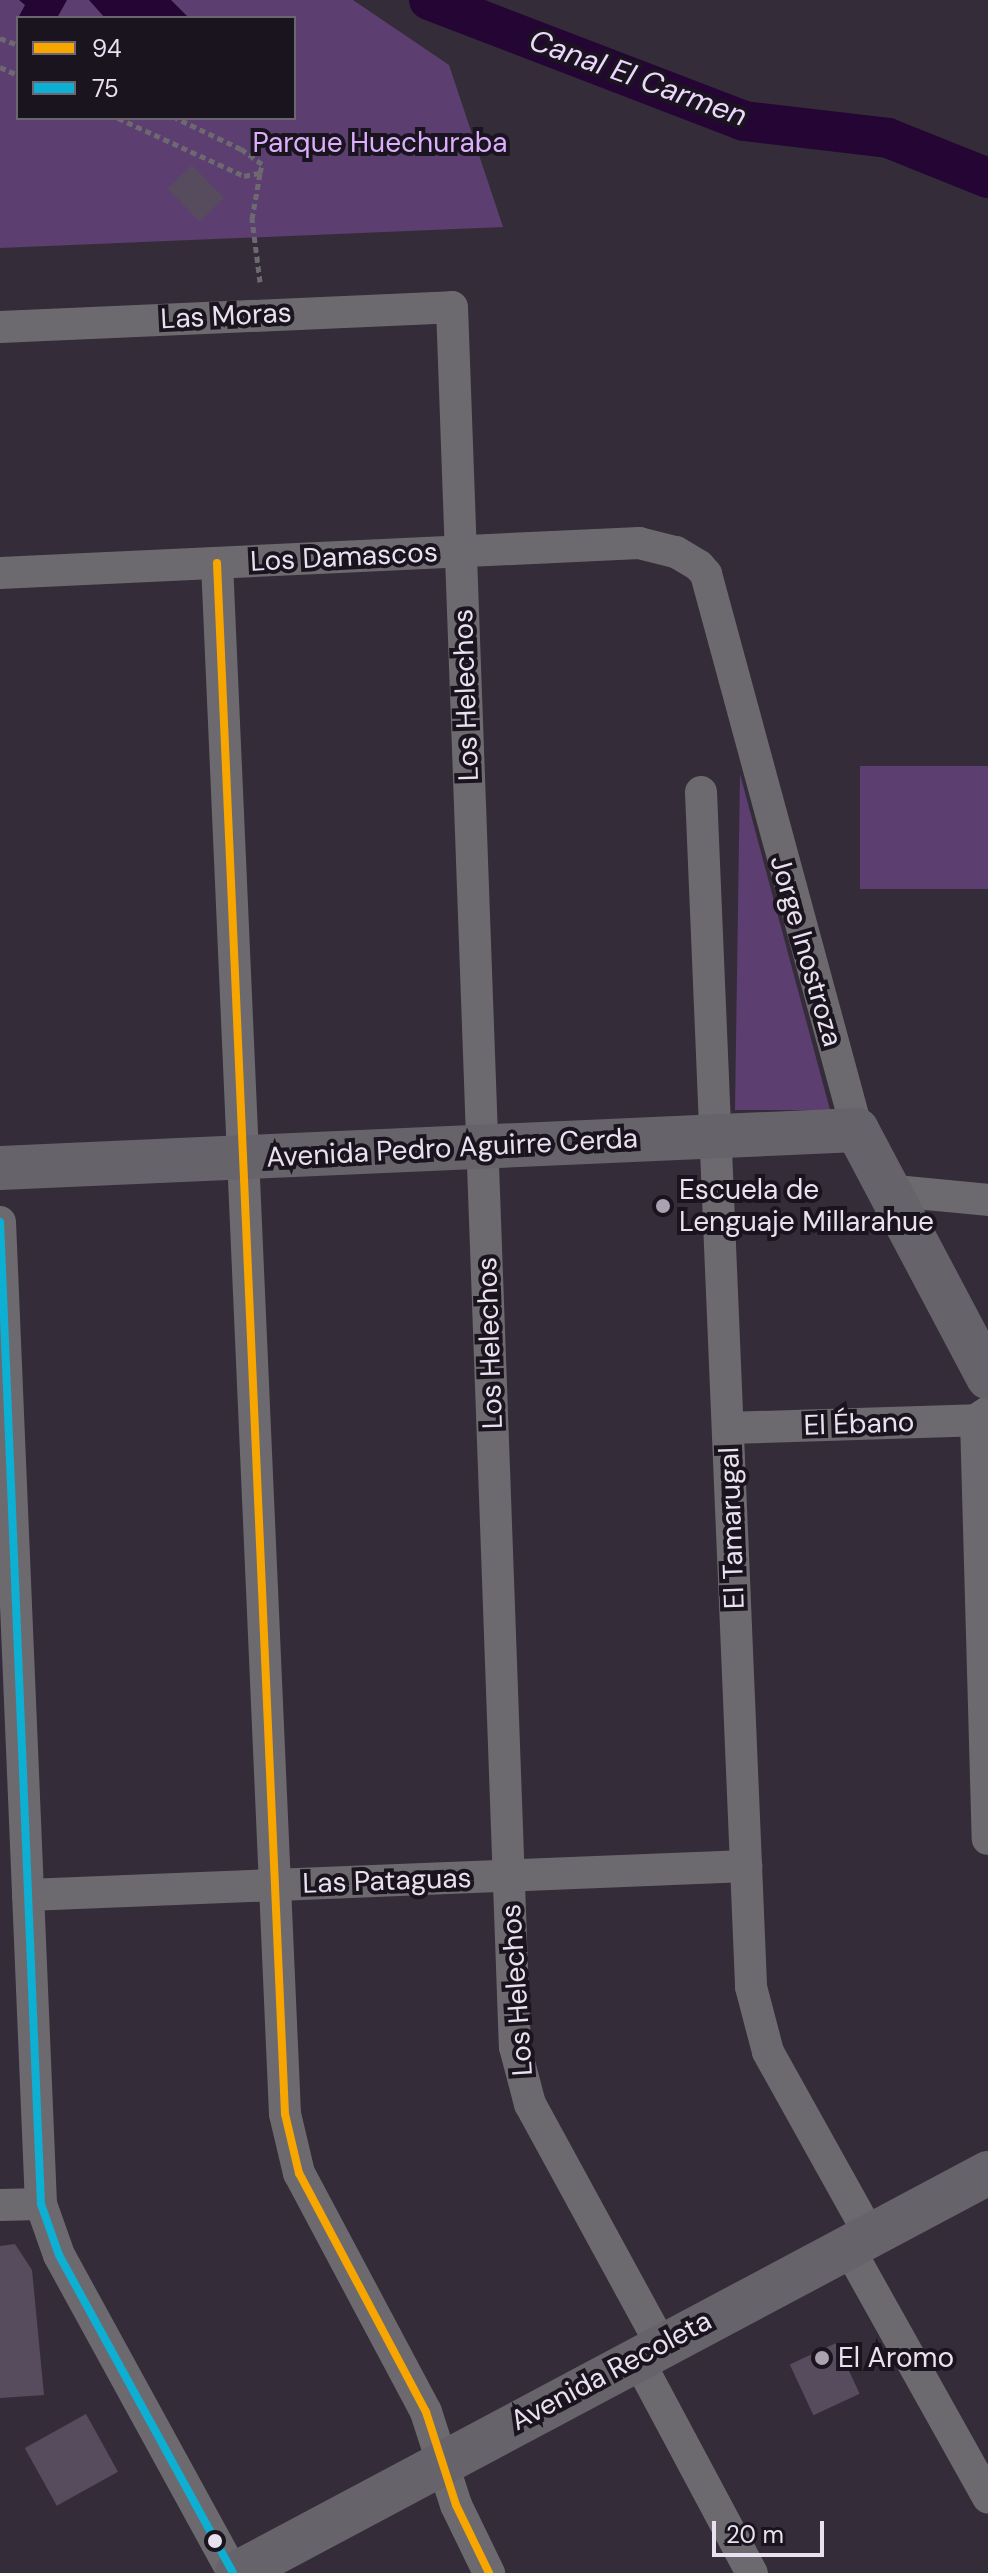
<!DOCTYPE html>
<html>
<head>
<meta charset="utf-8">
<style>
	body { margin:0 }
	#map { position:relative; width:988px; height:2573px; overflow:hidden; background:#342d39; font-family:"DM Sans",sans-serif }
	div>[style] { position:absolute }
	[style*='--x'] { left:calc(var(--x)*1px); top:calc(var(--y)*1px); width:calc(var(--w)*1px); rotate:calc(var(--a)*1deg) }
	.green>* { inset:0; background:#5d3e70; transform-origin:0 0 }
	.water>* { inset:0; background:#240534 }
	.canal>* { height:40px; margin:-20px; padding:0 20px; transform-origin:20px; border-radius:20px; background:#240534 }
	.building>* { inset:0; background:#574b5e; transform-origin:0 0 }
	.path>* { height:5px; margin-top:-2.5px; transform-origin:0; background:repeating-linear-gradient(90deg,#6d6970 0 6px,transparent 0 10px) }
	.street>* { height:32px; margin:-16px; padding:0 16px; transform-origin:16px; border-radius:16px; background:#6d6a6f }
	.secondary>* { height:44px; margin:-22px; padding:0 22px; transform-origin:22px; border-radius:22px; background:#67636b }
	.bus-1>* { height:8px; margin:-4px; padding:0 4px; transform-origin:4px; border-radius:4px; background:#f7a600 }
	.bus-2>* { height:8px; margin:-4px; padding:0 4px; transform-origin:4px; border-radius:4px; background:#0dafd3 }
	.dots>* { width:22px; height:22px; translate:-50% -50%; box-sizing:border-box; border:4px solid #19141e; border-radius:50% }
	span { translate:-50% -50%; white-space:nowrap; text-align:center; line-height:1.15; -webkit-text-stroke:8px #19141e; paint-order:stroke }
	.park-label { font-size:28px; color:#ddaefd }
	.street-label { font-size:28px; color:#e9e1f0 }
	.poi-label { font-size:28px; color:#e9e1f0 }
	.left { translate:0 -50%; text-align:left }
	.water-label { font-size:30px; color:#eed6ff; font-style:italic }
	.legend { position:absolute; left:16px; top:16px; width:280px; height:104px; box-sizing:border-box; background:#19141e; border:2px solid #6c6672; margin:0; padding:10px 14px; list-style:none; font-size:24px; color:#e9e1f0 }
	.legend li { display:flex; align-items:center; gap:16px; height:40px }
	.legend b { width:40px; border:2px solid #6c6672 }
	.scale { position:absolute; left:712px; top:2521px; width:112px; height:36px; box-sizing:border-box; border:4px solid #e9e1f0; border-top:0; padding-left:10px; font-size:24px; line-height:28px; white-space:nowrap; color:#e9e1f0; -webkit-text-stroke:6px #19141e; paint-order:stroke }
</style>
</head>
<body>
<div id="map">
	<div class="green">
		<div style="clip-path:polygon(evenodd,0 0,353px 0,449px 65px,503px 227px,0 248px,0 0,18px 18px,294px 18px,294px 118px,18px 118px,18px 18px)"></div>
		<div style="left:988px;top:766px;width:123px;height:128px;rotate:90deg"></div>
		<div style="clip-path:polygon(740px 774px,830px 1110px,735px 1110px)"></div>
	</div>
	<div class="water">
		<div style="clip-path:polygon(19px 0,67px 0,57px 18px,18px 18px,25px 5px)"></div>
		<div style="clip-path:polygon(89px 0,171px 0,189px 18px,105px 18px)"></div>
	</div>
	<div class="canal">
		<div style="--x:429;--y:0;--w:337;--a:21"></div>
		<div style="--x:744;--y:121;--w:145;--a:6.7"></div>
		<div style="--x:888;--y:138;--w:108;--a:21.8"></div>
	</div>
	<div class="building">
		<div style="left:192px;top:165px;width:46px;height:34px;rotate:46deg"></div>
		<div style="clip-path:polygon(15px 2244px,32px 2270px,44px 2395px,0 2398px,0 2246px)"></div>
		<div style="left:836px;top:2343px;width:56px;height:51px;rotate:65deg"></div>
		<div style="left:86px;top:2414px;width:66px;height:70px;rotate:61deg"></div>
	</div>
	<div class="path">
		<div style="--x:0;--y:38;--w:19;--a:21"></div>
		<div style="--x:0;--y:67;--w:20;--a:24"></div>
		<div style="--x:118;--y:118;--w:139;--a:24.7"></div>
		<div style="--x:244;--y:176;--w:16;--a:-11"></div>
		<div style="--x:260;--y:173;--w:9;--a:-77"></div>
		<div style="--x:262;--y:164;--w:26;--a:-144"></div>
		<div style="--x:241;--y:149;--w:72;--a:-154.5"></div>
		<div style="--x:260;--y:282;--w:64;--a:-97.2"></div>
		<div style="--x:252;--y:219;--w:47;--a:-80.1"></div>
	</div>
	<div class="street">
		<div style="--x:0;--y:327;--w:452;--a:-2.5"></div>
		<div style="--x:452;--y:307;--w:1741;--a:87.93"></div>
		<div style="--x:515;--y:2047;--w:59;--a:75.3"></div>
		<div style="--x:530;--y:2104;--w:273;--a:61.4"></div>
		<div style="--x:217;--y:563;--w:1552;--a:87.49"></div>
		<div style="--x:285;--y:2114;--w:61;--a:76.7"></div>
		<div style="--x:299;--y:2173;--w:271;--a:62"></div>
		<div style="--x:426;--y:2412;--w:98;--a:72.1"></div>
		<div style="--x:456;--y:2505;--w:76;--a:64.1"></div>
		<div style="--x:0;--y:573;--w:640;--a:-2.69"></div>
		<div style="--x:639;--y:543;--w:38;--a:14"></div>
		<div style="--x:676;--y:552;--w:27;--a:31"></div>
		<div style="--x:699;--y:566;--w:11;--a:49"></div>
		<div style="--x:706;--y:574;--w:576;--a:74.81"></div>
		<div style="--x:701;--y:792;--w:1196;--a:87.6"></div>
		<div style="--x:751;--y:1987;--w:67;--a:75.3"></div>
		<div style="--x:768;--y:2052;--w:210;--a:60.9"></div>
		<div style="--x:885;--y:1190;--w:103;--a:5.5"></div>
		<div style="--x:0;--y:1222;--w:983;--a:87.61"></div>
		<div style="--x:41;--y:2204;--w:54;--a:70.6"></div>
		<div style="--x:59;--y:2255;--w:362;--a:61.3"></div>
		<div style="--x:976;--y:1420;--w:419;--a:88.4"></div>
		<div style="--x:728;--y:1428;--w:248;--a:-1.8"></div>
		<div style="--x:976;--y:1420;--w:14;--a:-34"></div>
		<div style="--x:28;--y:1895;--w:719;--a:-2.31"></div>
		<div style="--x:0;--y:2205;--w:41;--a:-1.4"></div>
		<div style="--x:848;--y:2247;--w:287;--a:60.8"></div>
		<div style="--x:637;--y:2358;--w:244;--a:61.9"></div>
	</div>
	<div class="secondary">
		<div style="--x:0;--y:1168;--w:858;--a:-2.54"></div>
		<div style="--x:857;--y:1130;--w:280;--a:62.1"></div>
		<div style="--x:237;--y:2573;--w:851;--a:-28.04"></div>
	</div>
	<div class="bus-1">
		<div style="--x:217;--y:563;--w:1552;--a:87.49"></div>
		<div style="--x:285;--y:2114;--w:61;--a:76.7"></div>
		<div style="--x:299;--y:2173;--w:271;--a:62"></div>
		<div style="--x:426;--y:2412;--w:98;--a:72.1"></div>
		<div style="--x:456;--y:2505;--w:76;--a:64.1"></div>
	</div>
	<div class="bus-2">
		<div style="--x:0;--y:1222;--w:983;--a:87.61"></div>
		<div style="--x:41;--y:2204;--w:54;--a:70.6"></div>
		<div style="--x:59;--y:2255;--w:362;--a:61.3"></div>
	</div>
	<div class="dots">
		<div style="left:663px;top:1206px;background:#aaa2b0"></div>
		<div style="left:822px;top:2358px;background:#aaa2b0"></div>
		<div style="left:215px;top:2541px;background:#e9e1f0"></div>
	</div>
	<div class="park-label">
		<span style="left:380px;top:143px">Parque Huechuraba</span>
	</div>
	<div class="street-label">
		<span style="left:226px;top:316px;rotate:-3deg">Las Moras</span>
		<span style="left:344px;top:557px;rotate:-3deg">Los Damascos</span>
		<span style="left:466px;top:695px;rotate:-92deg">Los Helechos</span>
		<span style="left:806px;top:951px;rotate:74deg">Jorge Inostroza</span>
		<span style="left:452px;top:1148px;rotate:-3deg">Avenida Pedro Aguirre Cerda</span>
		<span style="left:490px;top:1343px;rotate:-92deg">Los Helechos</span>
		<span style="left:859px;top:1424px;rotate:-2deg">El Ébano</span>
		<span style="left:732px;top:1528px;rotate:-92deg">El Tamarugal</span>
		<span style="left:387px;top:1881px;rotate:-2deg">Las Pataguas</span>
		<span style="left:517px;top:1990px;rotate:-94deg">Los Helechos</span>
		<span style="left:611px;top:2371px;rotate:-28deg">Avenida Recoleta</span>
	</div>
	<div class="poi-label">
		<span class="left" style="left:679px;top:1206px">Escuela de<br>Lenguaje Millarahue</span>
		<span class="left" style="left:838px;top:2358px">El Aromo</span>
	</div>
	<div class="water-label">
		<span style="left:638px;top:78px;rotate:20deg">Canal El Carmen</span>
	</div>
	<ul class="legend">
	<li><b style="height:10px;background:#f7a600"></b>94</li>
	<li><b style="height:10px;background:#0dafd3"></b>75</li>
	</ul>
	<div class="scale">20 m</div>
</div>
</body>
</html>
